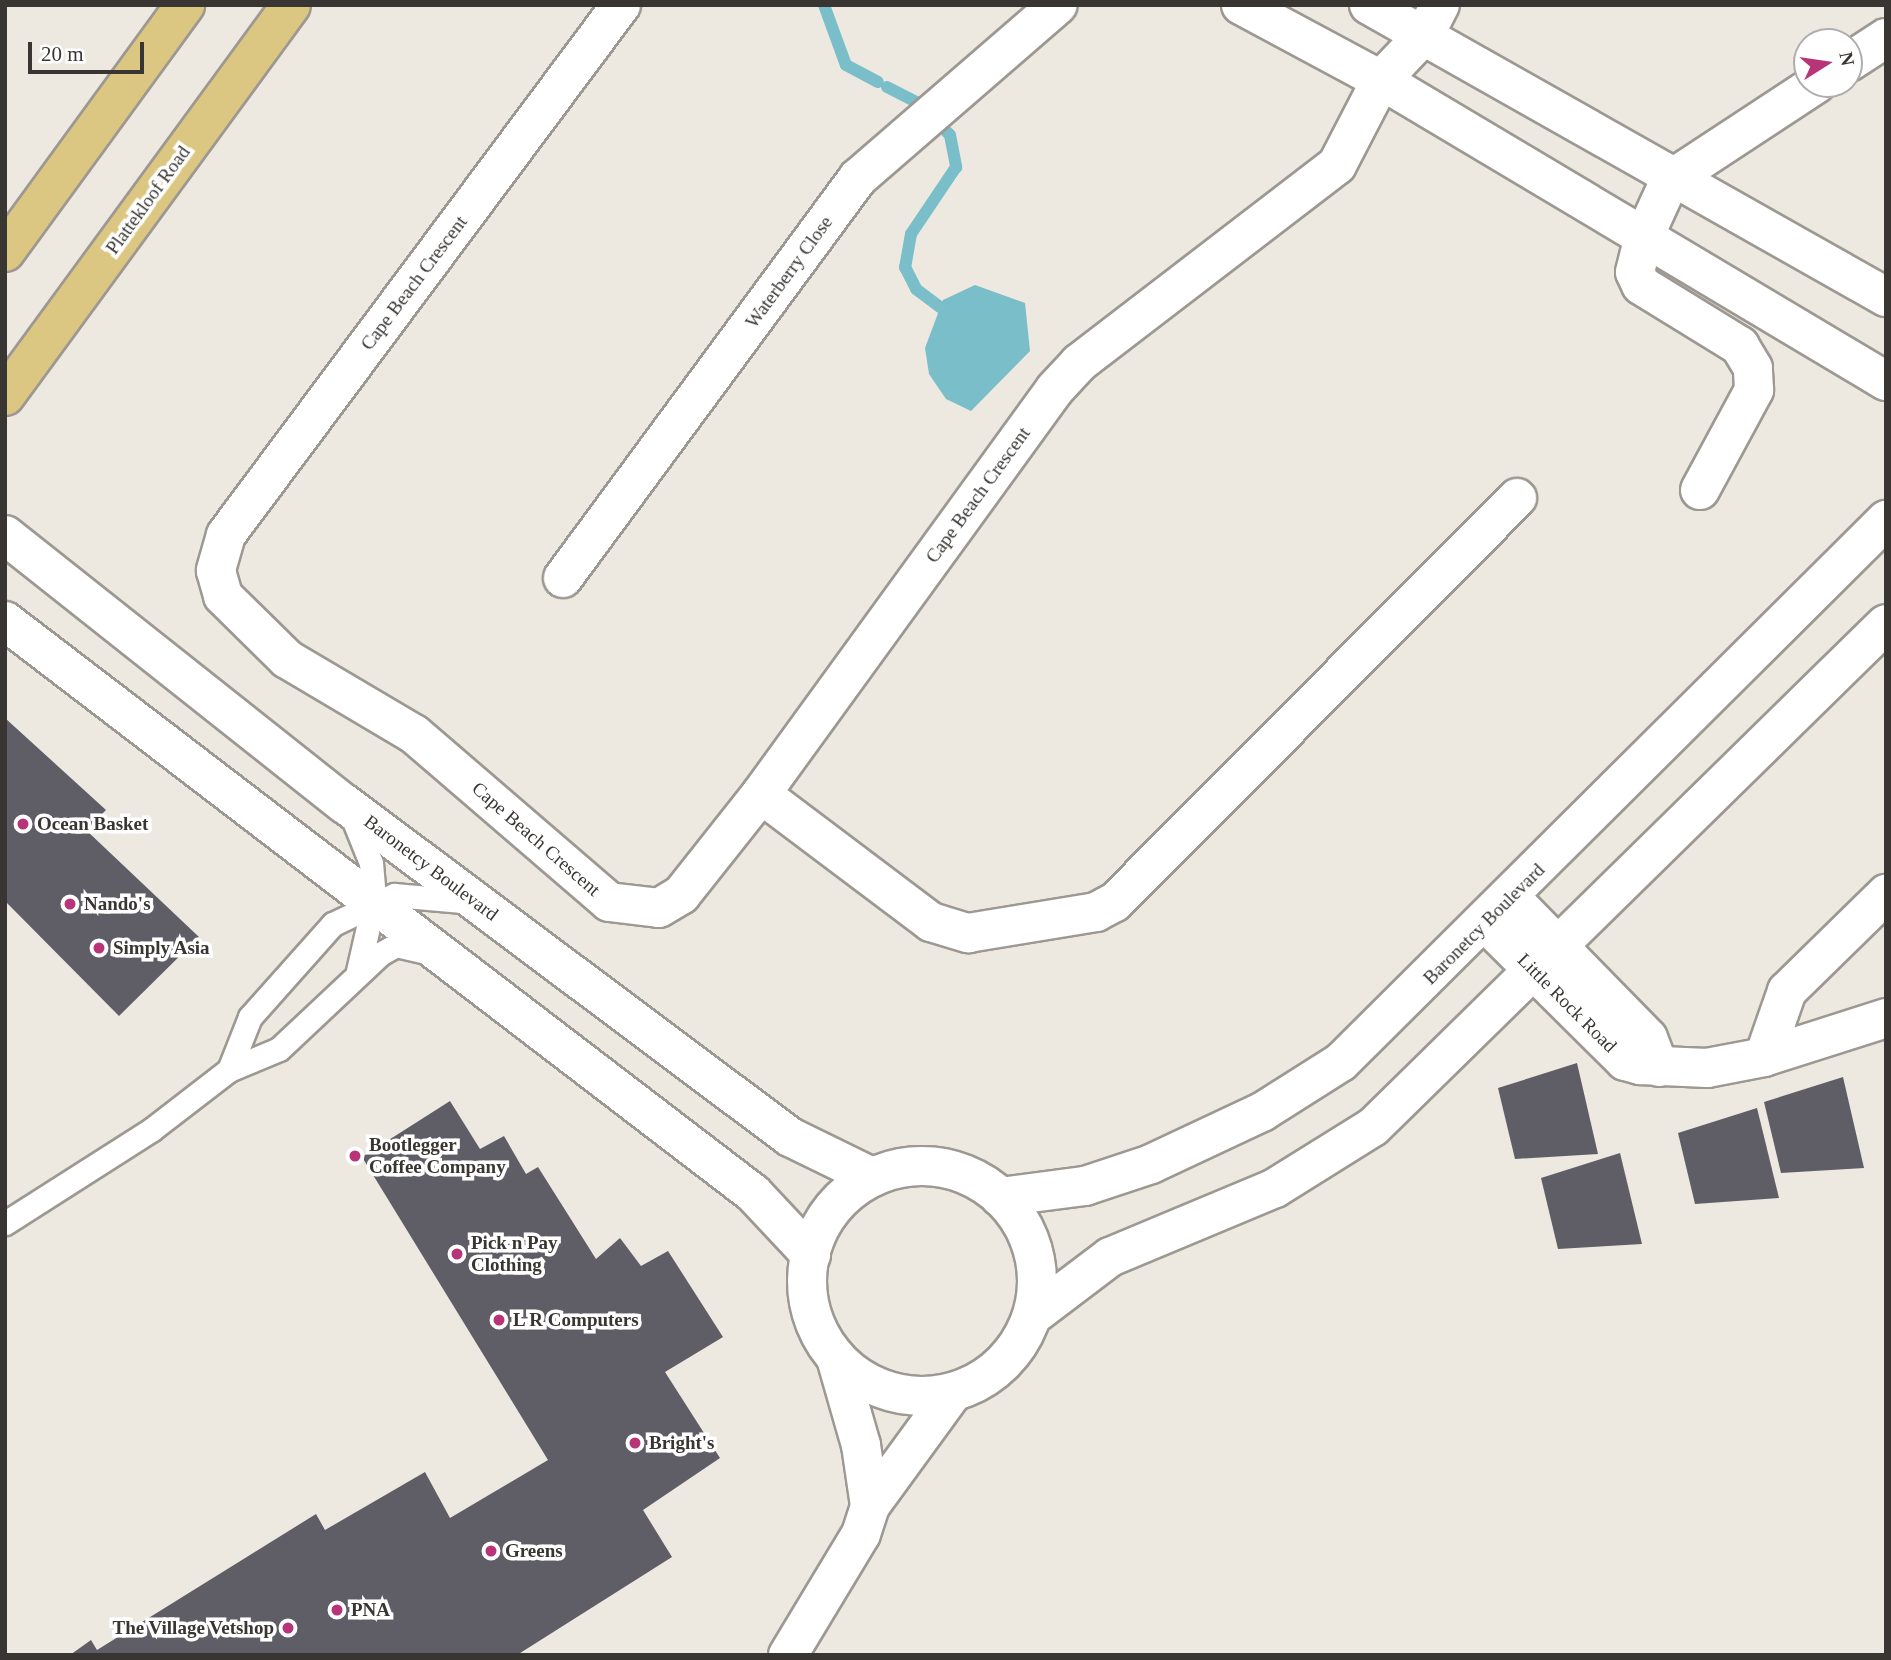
<!DOCTYPE html>
<html>
<head>
<meta charset="utf-8">
<style>
	body { margin:0 }
	#map { position:relative; width:1891px; height:1660px; overflow:hidden; background:#ede8e0; font-family:"Times New Roman",serif }
	div>[style] { position:absolute }
	[style*='--x'] { left:calc(var(--x)*1px); top:calc(var(--y)*1px); width:calc(var(--w)*1px); rotate:calc(var(--a)*1deg) }
	.water>* { inset:0; background:#79bec9 }
	.stream>* { height:12px; margin:-6px; padding:0 6px; transform-origin:6px; border-radius:6px; background:#79bec9 }
	.building>* { inset:0; background:#5f5e66 }
	.roads { filter:drop-shadow(2px 0 #9d9891) drop-shadow(-2px 0 #9d9891) drop-shadow(0 2px #9d9891) drop-shadow(0 -2px #9d9891) }
	.service>* { height:23px; margin:-11.5px; padding:0 11.5px; transform-origin:11.5px; border-radius:11.5px; background:#fff }
	.minor>* { height:38px; margin:-19px; padding:0 19px; transform-origin:19px; border-radius:19px; background:#fff }
	.tertiary>* { height:38px; margin:-19px; padding:0 19px; transform-origin:19px; border-radius:19px; background:#fff }
	.tertiary>.ring { margin:-19px; padding:0; box-sizing:content-box; background:none; border:38px solid #fff; border-radius:50% }
	.primary>* { height:38px; margin:-19px; padding:0 19px; transform-origin:19px; border-radius:19px; background:#dcc782 }
	.dots>* { width:19px; height:19px; translate:-50% -50%; box-sizing:border-box; border:4px solid #fff; border-radius:50% }
	span { translate:-50% -50%; white-space:nowrap; text-align:center; line-height:1.15; -webkit-text-stroke:7px #fff; paint-order:stroke }
	.street-label { font-size:19px; color:#383532 }
	.poi-label { font-size:19px; color:#383532; font-weight:700 }
	.left { translate:0 -50%; text-align:left }
	.right { translate:-100% -50%; text-align:right }
	.frame { position:absolute; inset:0; border:7px solid #383532; pointer-events:none }
	.north { position:absolute; left:1793px; top:28px; width:70px; height:70px; box-sizing:border-box; background:#fff; border:2px solid #afaead; border-radius:50%; rotate:78deg; font-size:19px; font-weight:700; line-height:28px; text-align:center; color:#383532 }
	.north::after { content:''; display:block; margin:auto; width:24px; height:32px; background:#b83479; clip-path:polygon(50% 0,100% 100%,50% 72%,0 100%) }
	.scale { position:absolute; left:28px; top:42px; width:116px; height:32px; box-sizing:border-box; border:4px solid #383532; border-top:0; padding-left:9px; font-size:21px; line-height:24px; white-space:nowrap; color:#383532; -webkit-text-stroke:5px #fff; paint-order:stroke }
</style>
</head>
<body>
<div id="map">
	<div class="water">
		<div style="clip-path:polygon(975px 285px,1025px 303px,1030px 351px,971px 411px,946px 399px,929px 374px,925px 348px,943px 300px)"></div>
	</div>
	<div class="stream">
		<div style="--x:824;--y:5;--w:64;--a:69.9"></div>
		<div style="--x:846;--y:65;--w:36;--a:28"></div>
		<div style="--x:887;--y:87;--w:33;--a:27"></div>
		<div style="--x:916;--y:102;--w:47;--a:44.1"></div>
		<div style="--x:950;--y:135;--w:33;--a:79"></div>
		<div style="--x:956;--y:167;--w:81;--a:123.9"></div>
		<div style="--x:911;--y:234;--w:34;--a:100"></div>
		<div style="--x:905;--y:267;--w:25;--a:63"></div>
		<div style="--x:916;--y:289;--w:30;--a:37"></div>
	</div>
	<div class="building">
		<div style="clip-path:polygon(5px 718px,106px 810px,86px 830px,199px 937px,119px 1016px,5px 901px)"></div>
		<div style="clip-path:polygon(1577px 1063px,1598px 1154px,1515px 1159px,1498px 1088px)"></div>
		<div style="clip-path:polygon(1843px 1077px,1864px 1168px,1781px 1173px,1764px 1102px)"></div>
		<div style="clip-path:polygon(450px 1101px,480px 1149px,504px 1136px,526px 1174px,538px 1167px,596px 1259px,620px 1238px,641px 1266px,668px 1251px,723px 1337px,665px 1372px,720px 1458px,643px 1510px,672px 1557px,517px 1655px,70px 1655px,91px 1640px,97px 1650px,316px 1514px,325px 1530px,425px 1472px,450px 1518px,548px 1460px,362px 1157px)"></div>
		<div style="clip-path:polygon(1757px 1108px,1779px 1198px,1695px 1204px,1678px 1133px)"></div>
		<div style="clip-path:polygon(1620px 1153px,1642px 1244px,1558px 1249px,1541px 1178px)"></div>
	</div>
	<div class="roads">
		<div class="service">
			<div style="--x:352;--y:816;--w:51;--a:68"></div>
			<div style="--x:371;--y:863;--w:38;--a:85"></div>
			<div style="--x:374;--y:901;--w:72;--a:102.9"></div>
			<div style="--x:229;--y:1070;--w:57;--a:-68.4"></div>
			<div style="--x:250;--y:1017;--w:125;--a:-48.3"></div>
			<div style="--x:333;--y:924;--w:68;--a:-25.4"></div>
			<div style="--x:394;--y:895;--w:68;--a:5"></div>
			<div style="--x:5;--y:1223;--w:173;--a:-32.5"></div>
			<div style="--x:151;--y:1130;--w:98;--a:-37.6"></div>
			<div style="--x:229;--y:1070;--w:54;--a:-22.8"></div>
			<div style="--x:279;--y:1049;--w:139;--a:-43.2"></div>
			<div style="--x:380;--y:954;--w:18;--a:-29"></div>
			<div style="--x:396;--y:945;--w:31;--a:13"></div>
		</div>
		<div class="minor">
			<div style="--x:621;--y:5;--w:661;--a:126.7"></div>
			<div style="--x:226;--y:535;--w:37;--a:106"></div>
			<div style="--x:216;--y:571;--w:26;--a:74"></div>
			<div style="--x:223;--y:596;--w:90;--a:44.5"></div>
			<div style="--x:287;--y:659;--w:147;--a:30.6"></div>
			<div style="--x:414;--y:734;--w:257;--a:40.7"></div>
			<div style="--x:609;--y:902;--w:50;--a:6.8"></div>
			<div style="--x:659;--y:908;--w:26;--a:-31"></div>
			<div style="--x:681;--y:895;--w:129;--a:-51.6"></div>
			<div style="--x:761;--y:794;--w:500;--a:-54.02"></div>
			<div style="--x:1055;--y:389;--w:35;--a:-47"></div>
			<div style="--x:1079;--y:363;--w:325;--a:-37.5"></div>
			<div style="--x:1337;--y:165;--w:96;--a:-62.6"></div>
			<div style="--x:1381;--y:80;--w:64;--a:-46.3"></div>
			<div style="--x:1425;--y:34;--w:33;--a:-63"></div>
			<div style="--x:1241;--y:5;--w:159;--a:28.2"></div>
			<div style="--x:1381;--y:80;--w:588;--a:30.8"></div>
			<div style="--x:1369;--y:5;--w:594;--a:29.46"></div>
			<div style="--x:1849;--y:62;--w:44;--a:-33"></div>
			<div style="--x:1700;--y:490;--w:114;--a:-61.6"></div>
			<div style="--x:1754;--y:390;--w:22;--a:-93"></div>
			<div style="--x:1753;--y:368;--w:26;--a:-121"></div>
			<div style="--x:1740;--y:346;--w:116;--a:-148.4"></div>
			<div style="--x:1641;--y:285;--w:14;--a:-115"></div>
			<div style="--x:1635;--y:272;--w:34;--a:-76"></div>
			<div style="--x:1643;--y:239;--w:65;--a:-65.4"></div>
			<div style="--x:1670;--y:180;--w:175;--a:-33.3"></div>
			<div style="--x:563;--y:578;--w:497;--a:-53.6"></div>
			<div style="--x:858;--y:178;--w:264;--a:-40.9"></div>
			<div style="--x:761;--y:794;--w:213;--a:37"></div>
			<div style="--x:931;--y:922;--w:39;--a:17"></div>
			<div style="--x:968;--y:933;--w:130;--a:-9.3"></div>
			<div style="--x:1096;--y:912;--w:21;--a:-28"></div>
			<div style="--x:1115;--y:902;--w:570;--a:-45.14"></div>
			<div style="--x:1510;--y:897;--w:197;--a:45.6"></div>
			<div style="--x:1648;--y:1038;--w:31;--a:69"></div>
			<div style="--x:1485;--y:922;--w:197;--a:44.8"></div>
			<div style="--x:1625;--y:1061;--w:16;--a:15"></div>
			<div style="--x:1640;--y:1065;--w:67;--a:2.6"></div>
			<div style="--x:1707;--y:1068;--w:58;--a:-10.9"></div>
			<div style="--x:1764;--y:1057;--w:128;--a:-17.7"></div>
			<div style="--x:1764;--y:1057;--w:70;--a:-70.8"></div>
			<div style="--x:1787;--y:991;--w:139;--a:-44.4"></div>
		</div>
		<div class="tertiary">
			<div style="--x:5;--y:535;--w:434;--a:38.4"></div>
			<div style="--x:345;--y:804;--w:556;--a:36.81"></div>
			<div style="--x:790;--y:1137;--w:91;--a:26"></div>
			<div style="--x:5;--y:621;--w:942;--a:37.41"></div>
			<div style="--x:753;--y:1193;--w:85;--a:46.9"></div>
			<div class="ring" style="left:807px;top:1166px;width:192px;height:192px"></div>
			<div style="--x:1000;--y:1197;--w:86;--a:-7.4"></div>
			<div style="--x:1085;--y:1186;--w:70;--a:-18.4"></div>
			<div style="--x:1151;--y:1164;--w:123;--a:-25.1"></div>
			<div style="--x:1262;--y:1112;--w:93;--a:-32.3"></div>
			<div style="--x:1341;--y:1062;--w:769;--a:-44.84"></div>
			<div style="--x:1032;--y:1316;--w:98;--a:-37.1"></div>
			<div style="--x:1110;--y:1257;--w:179;--a:-22.7"></div>
			<div style="--x:1275;--y:1188;--w:115;--a:-31.9"></div>
			<div style="--x:1373;--y:1127;--w:718;--a:-44.44"></div>
			<div style="--x:836;--y:1358;--w:91;--a:74"></div>
			<div style="--x:861;--y:1445;--w:62;--a:81.6"></div>
			<div style="--x:788;--y:1655;--w:141;--a:-58.9"></div>
			<div style="--x:861;--y:1534;--w:29;--a:-72"></div>
			<div style="--x:870;--y:1506;--w:141;--a:-53.9"></div>
		</div>
		<div class="primary">
			<div style="--x:5;--y:252;--w:306;--a:-53.9"></div>
			<div style="--x:5;--y:396;--w:484;--a:-53.8"></div>
		</div>
	</div>
	<div class="dots">
		<div style="left:23px;top:824px;background:#b83479"></div>
		<div style="left:70px;top:904px;background:#b83479"></div>
		<div style="left:99px;top:948px;background:#b83479"></div>
		<div style="left:355px;top:1156px;background:#b83479"></div>
		<div style="left:457px;top:1254px;background:#b83479"></div>
		<div style="left:499px;top:1320px;background:#b83479"></div>
		<div style="left:635px;top:1443px;background:#b83479"></div>
		<div style="left:491px;top:1551px;background:#b83479"></div>
		<div style="left:337px;top:1610px;background:#b83479"></div>
		<div style="left:288px;top:1628px;background:#b83479"></div>
	</div>
	<div class="street-label">
		<span style="left:148px;top:200px;rotate:-54deg">Plattekloof Road</span>
		<span style="left:789px;top:272px;rotate:-54deg">Waterberry Close</span>
		<span style="left:414px;top:283px;rotate:-53deg">Cape Beach Crescent</span>
		<span style="left:978px;top:495px;rotate:-54deg">Cape Beach Crescent</span>
		<span style="left:536px;top:839px;rotate:41deg">Cape Beach Crescent</span>
		<span style="left:431px;top:868px;rotate:37deg">Baronetcy Boulevard</span>
		<span style="left:1484px;top:924px;rotate:-45deg">Baronetcy Boulevard</span>
		<span style="left:1567px;top:1003px;rotate:45deg">Little Rock Road</span>
	</div>
	<div class="poi-label">
		<span class="left" style="left:37px;top:824px">Ocean Basket</span>
		<span class="left" style="left:84px;top:904px">Nando's</span>
		<span class="left" style="left:113px;top:948px">Simply Asia</span>
		<span class="left" style="left:369px;top:1156px">Bootlegger<br>Coffee Company</span>
		<span class="left" style="left:471px;top:1254px">Pick n Pay<br>Clothing</span>
		<span class="left" style="left:513px;top:1320px">L R Computers</span>
		<span class="left" style="left:649px;top:1443px">Bright's</span>
		<span class="left" style="left:505px;top:1551px">Greens</span>
		<span class="left" style="left:351px;top:1610px">PNA</span>
		<span class="right" style="left:274px;top:1628px">The Village Vetshop</span>
	</div>
	<div class="frame"></div>
	<div class="north">N</div>
	<div class="scale">20 m</div>
</div>
</body>
</html>
